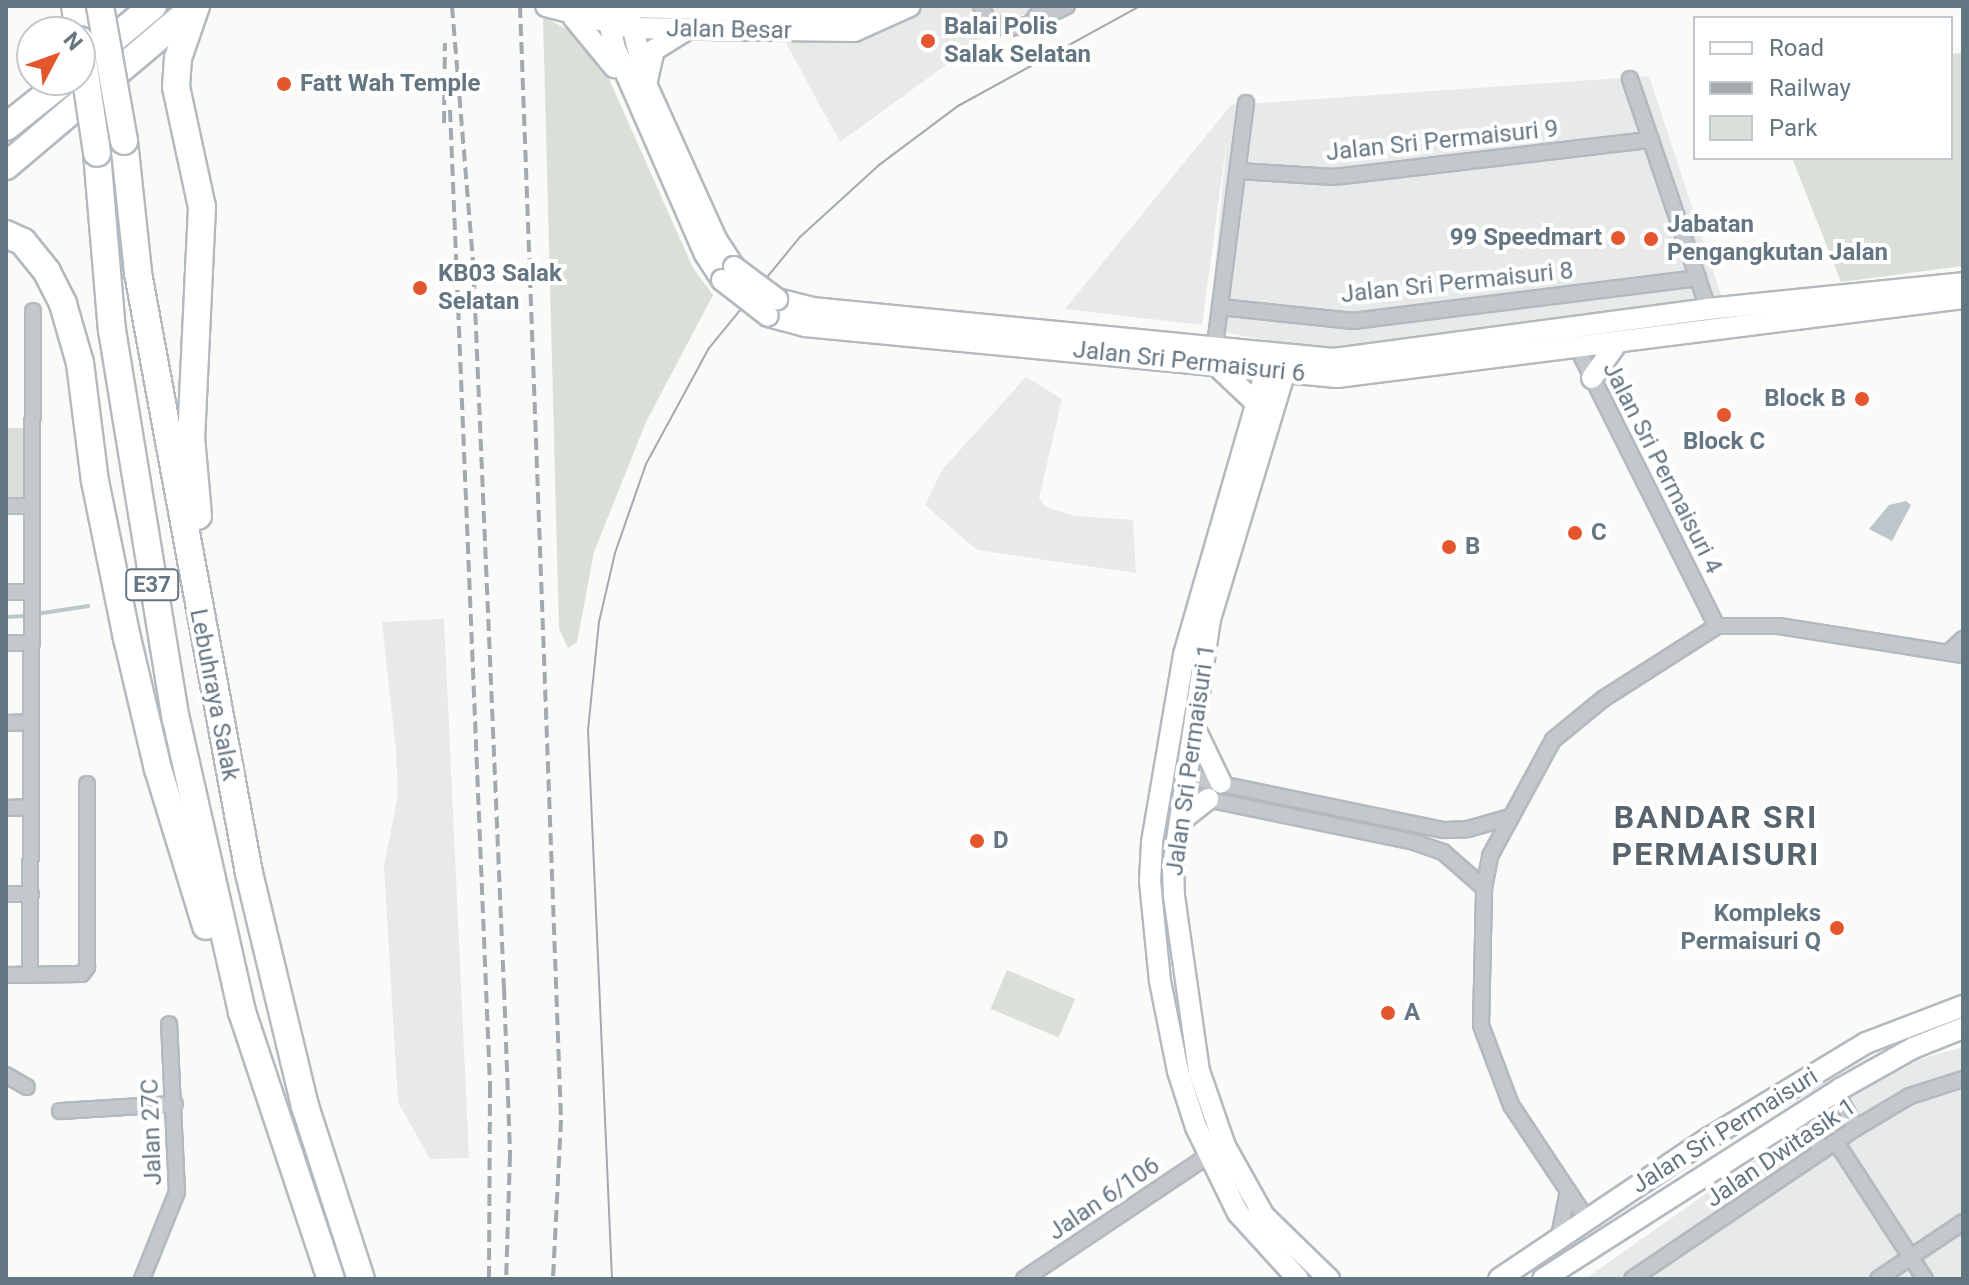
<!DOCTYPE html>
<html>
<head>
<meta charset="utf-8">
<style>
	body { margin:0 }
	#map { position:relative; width:1969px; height:1285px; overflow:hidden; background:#fafaf8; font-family:Roboto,sans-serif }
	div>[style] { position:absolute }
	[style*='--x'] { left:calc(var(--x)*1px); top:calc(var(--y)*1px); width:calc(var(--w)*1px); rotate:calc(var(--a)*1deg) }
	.built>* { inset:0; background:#e8e9e9 }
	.green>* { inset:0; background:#dadfd7; transform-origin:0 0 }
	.water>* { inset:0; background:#bbc7cb }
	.stream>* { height:4px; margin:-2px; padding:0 2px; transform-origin:2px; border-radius:2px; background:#bbc7cb }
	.roads { filter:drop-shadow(2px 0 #b3babf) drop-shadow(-2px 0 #b3babf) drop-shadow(0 2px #b3babf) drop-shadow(0 -2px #b3babf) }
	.street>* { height:14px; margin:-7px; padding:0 7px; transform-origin:7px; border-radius:7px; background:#c3c8cc }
	.secondary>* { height:20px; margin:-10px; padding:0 10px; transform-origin:10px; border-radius:10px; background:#fff }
	.highway>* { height:26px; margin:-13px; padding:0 13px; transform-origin:13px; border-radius:13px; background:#fff }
	.tram>* { height:2px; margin:-1px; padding:0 1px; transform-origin:1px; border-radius:1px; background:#a2aab0 }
	.rail>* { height:4px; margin-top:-2px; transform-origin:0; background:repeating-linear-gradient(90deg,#a2aab0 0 12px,transparent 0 18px) }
	.bridges { filter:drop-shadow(2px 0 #b3babf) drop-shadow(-2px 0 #b3babf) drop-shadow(0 2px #b3babf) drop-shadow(0 -2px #b3babf) }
	.secondary-bridge>* { height:20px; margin:-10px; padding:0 10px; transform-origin:10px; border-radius:10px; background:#fff }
	.highway-bridge>* { height:26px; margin:-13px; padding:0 13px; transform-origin:13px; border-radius:13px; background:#fff }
	.dots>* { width:22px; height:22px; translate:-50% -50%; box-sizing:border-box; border:4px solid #fff; border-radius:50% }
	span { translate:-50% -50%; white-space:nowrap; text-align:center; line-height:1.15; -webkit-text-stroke:8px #fff; paint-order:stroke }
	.shield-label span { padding:2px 6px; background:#fff; border:2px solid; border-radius:6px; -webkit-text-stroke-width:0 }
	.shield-label { font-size:22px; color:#657683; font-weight:700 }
	.poi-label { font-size:24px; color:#657683; font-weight:700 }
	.left { translate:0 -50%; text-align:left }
	.right { translate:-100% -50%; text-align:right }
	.street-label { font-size:24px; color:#657683 }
	.district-label { font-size:32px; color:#57646e; font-weight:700; letter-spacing:2px }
	.frame { position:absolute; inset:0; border:8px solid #657683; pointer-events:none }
	.legend { position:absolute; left:1693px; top:16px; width:260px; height:144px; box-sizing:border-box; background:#fff; border:2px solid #c1c8cd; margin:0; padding:10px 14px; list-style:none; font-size:24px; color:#657683 }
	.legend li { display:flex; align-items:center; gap:16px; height:40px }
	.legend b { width:40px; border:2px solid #c1c8cd }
	.north { position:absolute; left:16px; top:16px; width:80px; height:80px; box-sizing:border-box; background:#fff; border:2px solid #c1c8cd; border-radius:50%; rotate:49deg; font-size:22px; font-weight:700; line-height:32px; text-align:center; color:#657683 }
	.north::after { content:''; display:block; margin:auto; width:28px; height:36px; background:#e4572e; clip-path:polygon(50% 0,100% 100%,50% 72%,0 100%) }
</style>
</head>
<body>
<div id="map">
	<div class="built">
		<div style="clip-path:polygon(686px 6px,1038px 6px,986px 36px,840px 142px,787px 45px,777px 9px)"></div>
		<div style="clip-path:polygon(1649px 76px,1723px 301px,1346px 347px,1296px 345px,1209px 330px,1227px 139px,1202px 325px,1065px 309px,1231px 105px)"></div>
		<div style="clip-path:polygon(1026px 377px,1062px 399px,1039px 498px,1046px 507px,1075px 516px,1133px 520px,1136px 573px,977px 550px,925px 505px,942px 470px)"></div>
		<div style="clip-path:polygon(444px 619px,469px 1158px,430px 1159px,398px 1102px,384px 866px,398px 795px,396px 749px,382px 622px)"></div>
		<div style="clip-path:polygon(1963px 1047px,1963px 1279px,1585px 1279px,1825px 1110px,1920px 1059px)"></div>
	</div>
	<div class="green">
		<div style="clip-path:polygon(543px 16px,572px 32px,605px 70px,693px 268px,713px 295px,646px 422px,594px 552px,577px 642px,568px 648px,559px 629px)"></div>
		<div style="clip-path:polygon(1963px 53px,1963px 266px,1841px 282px,1792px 158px,1951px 158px,1951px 54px)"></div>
		<div style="left:6px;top:428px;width:18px;height:74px"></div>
		<div style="left:1007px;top:970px;width:74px;height:42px;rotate:23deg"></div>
	</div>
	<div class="water">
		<div style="clip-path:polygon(1906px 501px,1911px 505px,1892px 541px,1869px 529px,1889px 505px)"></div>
	</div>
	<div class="stream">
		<div style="--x:36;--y:614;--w:53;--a:-8.7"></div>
		<div style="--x:6;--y:617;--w:22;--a:-3"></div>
	</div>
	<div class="roads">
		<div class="street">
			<div style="--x:981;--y:6;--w:14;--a:65"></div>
			<div style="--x:987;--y:19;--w:22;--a:27"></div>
			<div style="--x:1007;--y:29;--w:24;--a:-12"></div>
			<div style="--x:1030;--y:24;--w:23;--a:-52"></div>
			<div style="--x:1032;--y:23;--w:39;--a:-26"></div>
			<div style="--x:1630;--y:79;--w:251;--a:71.2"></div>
			<div style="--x:1238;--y:171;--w:96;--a:3.6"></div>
			<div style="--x:1334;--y:177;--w:319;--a:-6.7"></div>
			<div style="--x:1220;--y:307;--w:134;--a:6"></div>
			<div style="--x:1353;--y:321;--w:348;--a:-7.1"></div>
			<div style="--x:1574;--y:341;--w:319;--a:63.4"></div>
			<div style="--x:1215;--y:345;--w:244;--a:-82.7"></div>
			<div style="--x:6;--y:506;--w:25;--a:0"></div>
			<div style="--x:6;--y:592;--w:25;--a:0"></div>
			<div style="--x:6;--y:643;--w:26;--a:0"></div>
			<div style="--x:1949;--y:652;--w:19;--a:-43"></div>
			<div style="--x:6;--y:723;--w:23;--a:-2"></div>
			<div style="--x:1187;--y:777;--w:262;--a:11.7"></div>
			<div style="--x:1444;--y:830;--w:24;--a:-2"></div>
			<div style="--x:1468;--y:829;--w:41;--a:-15.8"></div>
			<div style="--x:1201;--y:798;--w:214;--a:11.6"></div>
			<div style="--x:1411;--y:841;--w:34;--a:19"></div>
			<div style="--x:1443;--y:852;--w:55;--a:41.3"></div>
			<div style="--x:6;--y:808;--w:23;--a:-2"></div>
			<div style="--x:6;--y:894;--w:25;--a:0"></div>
			<div style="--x:6;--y:975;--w:76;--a:-0.8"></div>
			<div style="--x:82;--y:974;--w:9;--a:-54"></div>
			<div style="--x:87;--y:967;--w:183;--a:-90"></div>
			<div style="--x:30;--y:975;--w:664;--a:-89.74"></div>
			<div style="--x:6;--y:1075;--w:24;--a:30"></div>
			<div style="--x:1840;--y:1089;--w:12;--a:85"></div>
			<div style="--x:1841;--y:1101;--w:31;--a:61"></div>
			<div style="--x:60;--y:1111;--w:115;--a:-3.5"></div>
			<div style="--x:1792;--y:1121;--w:27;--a:34"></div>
			<div style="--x:1814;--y:1136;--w:17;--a:62"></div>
			<div style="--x:1836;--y:1142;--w:163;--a:57"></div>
			<div style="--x:1586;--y:1218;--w:136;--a:-123.6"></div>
			<div style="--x:1511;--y:1105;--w:85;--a:-110.6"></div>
			<div style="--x:1481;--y:1025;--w:137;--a:-88.7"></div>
			<div style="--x:1484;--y:888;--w:33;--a:-79"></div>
			<div style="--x:1490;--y:856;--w:132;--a:-61.5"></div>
			<div style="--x:1553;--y:740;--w:65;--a:-39.4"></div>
			<div style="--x:1603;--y:699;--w:135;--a:-32.6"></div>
			<div style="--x:1717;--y:626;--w:62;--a:0"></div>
			<div style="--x:1779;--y:626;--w:186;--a:9"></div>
			<div style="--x:1559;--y:1236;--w:46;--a:-78.7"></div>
			<div style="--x:142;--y:1279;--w:94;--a:-68.1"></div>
			<div style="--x:177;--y:1192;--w:168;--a:-92.7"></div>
			<div style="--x:1024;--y:1279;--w:221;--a:-33.8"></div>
			<div style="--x:1632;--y:1279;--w:270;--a:-34"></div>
			<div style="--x:1856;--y:1128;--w:63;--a:-30.7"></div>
			<div style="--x:1910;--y:1096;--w:56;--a:-17.8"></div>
			<div style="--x:1878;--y:1279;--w:102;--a:-33.8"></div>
		</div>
		<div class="secondary">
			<div style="--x:546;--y:6;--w:88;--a:14.5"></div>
			<div style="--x:631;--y:28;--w:223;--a:0.8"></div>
			<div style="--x:854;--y:31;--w:61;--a:-24.1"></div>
			<div style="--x:597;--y:6;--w:256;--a:1.6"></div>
			<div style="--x:853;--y:13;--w:25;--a:-16"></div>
			<div style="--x:606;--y:7;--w:40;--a:78"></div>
			<div style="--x:614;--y:46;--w:227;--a:66.4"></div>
			<div style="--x:705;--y:254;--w:31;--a:57"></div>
			<div style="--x:573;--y:17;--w:65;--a:50.6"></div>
			<div style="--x:630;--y:17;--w:71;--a:76.2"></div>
			<div style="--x:647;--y:86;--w:168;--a:65.7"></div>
			<div style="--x:716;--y:239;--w:33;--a:57"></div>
			<div style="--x:647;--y:80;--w:31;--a:-77"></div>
			<div style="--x:654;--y:50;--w:36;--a:-32"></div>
			<div style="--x:777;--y:299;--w:36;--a:14"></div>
			<div style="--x:812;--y:308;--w:524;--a:5.58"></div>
			<div style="--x:1334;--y:359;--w:377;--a:-7.6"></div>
			<div style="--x:1708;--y:309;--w:256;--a:-5.8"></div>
			<div style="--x:768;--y:316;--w:38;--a:15"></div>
			<div style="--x:805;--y:326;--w:534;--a:5.48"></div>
			<div style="--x:1337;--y:377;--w:631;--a:-7.19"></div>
			<div style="--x:1269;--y:360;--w:307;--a:106.1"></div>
			<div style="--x:1184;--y:655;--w:191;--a:99.7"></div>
			<div style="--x:1152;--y:843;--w:38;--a:93"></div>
			<div style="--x:1150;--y:881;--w:100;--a:84.3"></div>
			<div style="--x:1160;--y:981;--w:92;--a:78.7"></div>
			<div style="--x:1178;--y:1071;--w:59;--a:72.2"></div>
			<div style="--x:1196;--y:1127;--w:96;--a:64"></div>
			<div style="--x:1238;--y:1213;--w:89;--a:47.7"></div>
			<div style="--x:1288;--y:361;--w:270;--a:106.8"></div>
			<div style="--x:1210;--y:619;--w:252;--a:98.5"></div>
			<div style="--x:1173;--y:868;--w:28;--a:88"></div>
			<div style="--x:1174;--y:896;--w:177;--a:81.9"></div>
			<div style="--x:1199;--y:1071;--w:79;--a:70.9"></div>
			<div style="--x:1225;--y:1146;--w:80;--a:60.9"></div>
			<div style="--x:1264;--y:1216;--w:91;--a:44.1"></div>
			<div style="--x:1217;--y:366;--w:55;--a:43.5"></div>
			<div style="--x:1592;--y:378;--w:43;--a:-54.5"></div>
			<div style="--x:1197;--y:733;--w:55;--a:64.4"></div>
			<div style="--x:1180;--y:821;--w:36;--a:-38"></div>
			<div style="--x:1499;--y:1279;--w:253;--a:-33.9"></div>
			<div style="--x:1709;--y:1138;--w:184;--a:-31.2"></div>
			<div style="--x:1866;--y:1043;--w:104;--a:-20.9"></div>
			<div style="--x:1543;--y:1279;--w:353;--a:-32.6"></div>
			<div style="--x:1840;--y:1089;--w:84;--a:-29.3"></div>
			<div style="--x:1913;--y:1048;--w:54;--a:-21.8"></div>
		</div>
		<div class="highway">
			<div style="--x:75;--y:6;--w:26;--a:81"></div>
			<div style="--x:196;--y:6;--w:55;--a:109.1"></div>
			<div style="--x:178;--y:58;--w:29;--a:94"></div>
			<div style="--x:176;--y:87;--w:123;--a:77.8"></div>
			<div style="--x:202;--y:207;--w:230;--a:92.7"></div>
			<div style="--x:191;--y:437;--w:79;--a:84.9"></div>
			<div style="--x:80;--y:67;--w:95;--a:-39.9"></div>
			<div style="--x:6;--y:127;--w:75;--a:-38.5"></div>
			<div style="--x:124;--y:141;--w:133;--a:83.9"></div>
			<div style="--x:138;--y:273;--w:610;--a:79.52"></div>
			<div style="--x:249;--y:873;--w:240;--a:76.5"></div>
			<div style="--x:305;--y:1106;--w:182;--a:72.1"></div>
			<div style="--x:97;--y:153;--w:178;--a:85.2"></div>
			<div style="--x:112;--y:330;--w:394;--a:80.7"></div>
			<div style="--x:176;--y:719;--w:300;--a:77.3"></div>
			<div style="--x:242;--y:1012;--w:281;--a:71.6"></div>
			<div style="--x:6;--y:166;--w:243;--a:-40.2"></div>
			<div style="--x:6;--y:234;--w:19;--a:25"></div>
			<div style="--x:23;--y:242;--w:38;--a:51"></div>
			<div style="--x:47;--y:272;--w:36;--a:63"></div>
			<div style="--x:63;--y:304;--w:61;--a:73.9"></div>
			<div style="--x:80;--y:363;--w:119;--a:82.8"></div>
			<div style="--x:95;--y:481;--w:160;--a:78.5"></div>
			<div style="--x:127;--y:638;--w:135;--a:76.7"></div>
			<div style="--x:158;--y:769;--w:164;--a:73"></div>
		</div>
	</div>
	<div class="tram">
		<div style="--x:612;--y:1279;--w:550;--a:-92.5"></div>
		<div style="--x:588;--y:730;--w:109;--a:-84.2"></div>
		<div style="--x:599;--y:622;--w:71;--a:-76.9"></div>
		<div style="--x:615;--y:553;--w:94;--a:-70.8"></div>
		<div style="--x:646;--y:464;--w:132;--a:-61.5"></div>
		<div style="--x:709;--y:348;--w:144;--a:-50.7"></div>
		<div style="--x:800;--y:237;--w:107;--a:-42.3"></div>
		<div style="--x:879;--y:165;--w:99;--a:-36.8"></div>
		<div style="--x:958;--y:106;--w:208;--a:-28.8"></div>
	</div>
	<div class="rail">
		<div style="--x:452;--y:6;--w:254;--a:85.3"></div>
		<div style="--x:473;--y:259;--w:730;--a:87.57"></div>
		<div style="--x:504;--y:988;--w:167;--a:87.9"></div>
		<div style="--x:510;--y:1155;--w:124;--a:91.8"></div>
		<div style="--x:520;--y:6;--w:1115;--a:87.89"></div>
		<div style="--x:561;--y:1120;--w:159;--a:92.9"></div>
		<div style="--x:450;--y:110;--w:977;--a:87.65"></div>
		<div style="--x:490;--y:1086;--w:193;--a:90.3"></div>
		<div style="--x:444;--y:123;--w:80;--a:-89.3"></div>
	</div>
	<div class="bridges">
		<div class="secondary-bridge">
			<div style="--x:734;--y:267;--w:54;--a:36.7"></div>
			<div style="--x:722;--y:280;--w:58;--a:38"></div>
		</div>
		<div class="highway-bridge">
			<div style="--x:100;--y:6;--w:137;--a:79.9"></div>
			<div style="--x:80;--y:40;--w:114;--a:81.4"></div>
		</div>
	</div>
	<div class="dots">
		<div style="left:928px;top:41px;background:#e4572e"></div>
		<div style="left:284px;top:84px;background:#e4572e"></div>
		<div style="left:1618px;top:238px;background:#e4572e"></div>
		<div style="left:1651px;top:239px;background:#e4572e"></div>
		<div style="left:420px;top:288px;background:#e4572e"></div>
		<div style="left:1862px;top:399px;background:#e4572e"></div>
		<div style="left:1724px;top:415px;background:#e4572e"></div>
		<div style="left:1575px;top:533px;background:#e4572e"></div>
		<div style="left:1449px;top:547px;background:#e4572e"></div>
		<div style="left:977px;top:841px;background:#e4572e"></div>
		<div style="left:1837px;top:928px;background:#e4572e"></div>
		<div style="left:1388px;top:1013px;background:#e4572e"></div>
	</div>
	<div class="shield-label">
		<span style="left:152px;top:585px">E37</span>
	</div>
	<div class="poi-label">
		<span class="left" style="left:944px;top:41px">Balai Polis<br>Salak Selatan</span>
		<span class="left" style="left:300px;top:84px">Fatt Wah Temple</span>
		<span class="left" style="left:1667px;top:239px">Jabatan<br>Pengangkutan Jalan</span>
		<span class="right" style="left:1602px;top:238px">99 Speedmart</span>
		<span class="left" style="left:438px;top:288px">KB03 Salak<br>Selatan</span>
		<span class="right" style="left:1846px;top:399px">Block B</span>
		<span style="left:1724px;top:442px">Block C</span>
		<span class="left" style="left:1591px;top:533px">C</span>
		<span class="left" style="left:1465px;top:547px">B</span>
		<span class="left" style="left:993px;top:841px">D</span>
		<span class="right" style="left:1821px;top:928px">Kompleks<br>Permaisuri Q</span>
		<span class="left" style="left:1404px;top:1013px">A</span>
	</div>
	<div class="street-label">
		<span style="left:729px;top:30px;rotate:1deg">Jalan Besar</span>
		<span style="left:1442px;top:141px;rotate:-6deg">Jalan Sri Permaisuri 9</span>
		<span style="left:1457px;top:283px;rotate:-6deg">Jalan Sri Permaisuri 8</span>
		<span style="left:1189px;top:362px;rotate:6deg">Jalan Sri Permaisuri 6</span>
		<span style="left:1662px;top:468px;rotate:63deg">Jalan Sri Permaisuri 4</span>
		<span style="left:214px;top:695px;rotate:79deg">Lebuhraya Salak</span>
		<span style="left:1191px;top:760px;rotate:-82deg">Jalan Sri Permaisuri 1</span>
		<span style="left:1725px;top:1131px;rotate:-32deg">Jalan Sri Permaisuri</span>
		<span style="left:152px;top:1132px;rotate:-92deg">Jalan 27C</span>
		<span style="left:1781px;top:1153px;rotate:-34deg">Jalan Dwitasik 1</span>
		<span style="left:1104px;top:1199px;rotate:-34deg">Jalan 6/106</span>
	</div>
	<div class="district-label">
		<span style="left:1716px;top:836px">BANDAR SRI<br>PERMAISURI</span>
	</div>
	<div class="frame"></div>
	<ul class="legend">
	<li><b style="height:10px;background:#fff"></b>Road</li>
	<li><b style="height:10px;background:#a2aab0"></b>Railway</li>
	<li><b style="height:22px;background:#dadfd7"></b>Park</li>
	</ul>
	<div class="north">N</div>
</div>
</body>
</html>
